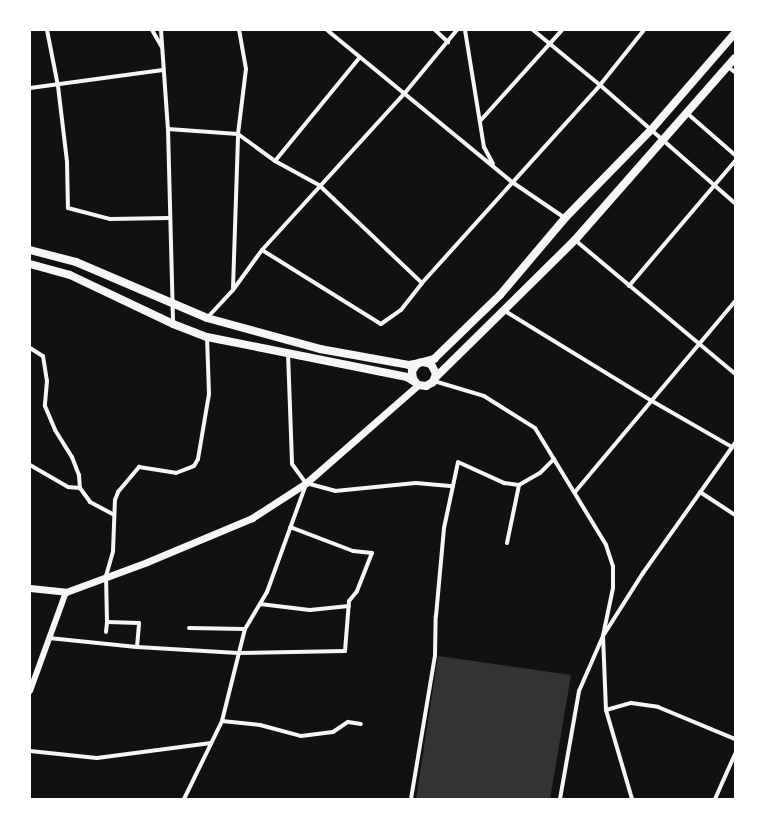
<!DOCTYPE html>
<html>
<head>
<meta charset="utf-8">
<style>
	body { margin:0 }
	#map { position:relative; width:765px; height:829px; overflow:hidden; background:#111; font-family:"DejaVu Sans",sans-serif }
	div>[style] { position:absolute }
	[style*='--x'] { left:calc(var(--x)*1px); top:calc(var(--y)*1px); width:calc(var(--w)*1px); rotate:calc(var(--a)*1deg) }
	.water>* { inset:0; background:#333 }
	.minor>* { height:4px; margin:-2px; padding:0 2px; transform-origin:2px; border-radius:2px; background:#f5f5f5 }
	.tertiary>* { height:6px; margin:-3px; padding:0 3px; transform-origin:3px; border-radius:3px; background:#f5f5f5 }
	.secondary>* { height:7px; margin:-3.5px; padding:0 3.5px; transform-origin:3.5px; border-radius:3.5px; background:#f5f5f5 }
	.primary>* { height:8px; margin:-4px; padding:0 4px; transform-origin:4px; border-radius:4px; background:#f5f5f5 }
	span { translate:-50% -50%; white-space:nowrap; text-align:center; line-height:1.15; -webkit-text-stroke:3.5px #fff; paint-order:stroke }
	.frame { position:absolute; inset:0; border:31px solid #fff; pointer-events:none }
</style>
</head>
<body>
<div id="map">
	<div class="water">
		<div style="clip-path:polygon(438px 656px,571px 675px,550px 799px,416px 799px)"></div>
	</div>
	<div class="minor">
		<div style="--x:47;--y:30;--w:57;--a:78.9"></div>
		<div style="--x:58;--y:86;--w:77;--a:83.2"></div>
		<div style="--x:67;--y:162;--w:46;--a:88.8"></div>
		<div style="--x:68;--y:208;--w:43;--a:14.7"></div>
		<div style="--x:110;--y:219;--w:59;--a:-1"></div>
		<div style="--x:152;--y:30;--w:20;--a:60"></div>
		<div style="--x:161;--y:30;--w:99;--a:86"></div>
		<div style="--x:168;--y:129;--w:194;--a:88.5"></div>
		<div style="--x:327;--y:30;--w:239;--a:39.4"></div>
		<div style="--x:512;--y:182;--w:64;--a:34.2"></div>
		<div style="--x:435;--y:30;--w:18;--a:43"></div>
		<div style="--x:465;--y:30;--w:119;--a:80.8"></div>
		<div style="--x:484;--y:147;--w:19;--a:62"></div>
		<div style="--x:533;--y:30;--w:87;--a:39.4"></div>
		<div style="--x:600;--y:85;--w:179;--a:41.2"></div>
		<div style="--x:728;--y:67;--w:9;--a:36"></div>
		<div style="--x:30;--y:88;--w:134;--a:-7.7"></div>
		<div style="--x:688;--y:114;--w:62;--a:41.1"></div>
		<div style="--x:481;--y:120;--w:121;--a:-48"></div>
		<div style="--x:168;--y:129;--w:70;--a:4.1"></div>
		<div style="--x:238;--y:134;--w:46;--a:36.1"></div>
		<div style="--x:275;--y:161;--w:50;--a:28.6"></div>
		<div style="--x:319;--y:185;--w:142;--a:43.6"></div>
		<div style="--x:275;--y:161;--w:134;--a:-50.7"></div>
		<div style="--x:575;--y:240;--w:209;--a:39.9"></div>
		<div style="--x:262;--y:250;--w:140;--a:31.9"></div>
		<div style="--x:381;--y:324;--w:24;--a:-35"></div>
		<div style="--x:401;--y:310;--w:34;--a:-52"></div>
		<div style="--x:422;--y:283;--w:266;--a:-48"></div>
		<div style="--x:600;--y:85;--w:70;--a:-51.3"></div>
		<div style="--x:629;--y:286;--w:164;--a:-49.7"></div>
		<div style="--x:233;--y:288;--w:154;--a:-88.1"></div>
		<div style="--x:238;--y:134;--w:65;--a:-83"></div>
		<div style="--x:246;--y:69;--w:40;--a:-100"></div>
		<div style="--x:505;--y:311;--w:172;--a:31.5"></div>
		<div style="--x:652;--y:401;--w:92;--a:29.9"></div>
		<div style="--x:207;--y:318;--w:38;--a:-47"></div>
		<div style="--x:233;--y:290;--w:49;--a:-54.1"></div>
		<div style="--x:262;--y:250;--w:211;--a:-47.7"></div>
		<div style="--x:404;--y:94;--w:83;--a:-50.4"></div>
		<div style="--x:30;--y:348;--w:15;--a:32"></div>
		<div style="--x:43;--y:356;--w:25;--a:81"></div>
		<div style="--x:47;--y:381;--w:25;--a:95"></div>
		<div style="--x:45;--y:406;--w:26;--a:67"></div>
		<div style="--x:55;--y:430;--w:32;--a:58"></div>
		<div style="--x:72;--y:457;--w:19;--a:69"></div>
		<div style="--x:79;--y:475;--w:13;--a:86"></div>
		<div style="--x:80;--y:488;--w:17;--a:54"></div>
		<div style="--x:90;--y:502;--w:26;--a:28"></div>
		<div style="--x:288;--y:353;--w:111;--a:87.9"></div>
		<div style="--x:292;--y:464;--w:24;--a:54"></div>
		<div style="--x:306;--y:483;--w:30;--a:15"></div>
		<div style="--x:335;--y:491;--w:81;--a:-5.6"></div>
		<div style="--x:416;--y:483;--w:37;--a:5"></div>
		<div style="--x:434;--y:381;--w:52;--a:16.7"></div>
		<div style="--x:484;--y:396;--w:60;--a:32.1"></div>
		<div style="--x:535;--y:428;--w:137;--a:58.7"></div>
		<div style="--x:606;--y:545;--w:22;--a:72"></div>
		<div style="--x:613;--y:566;--w:22;--a:90"></div>
		<div style="--x:613;--y:588;--w:49;--a:101.8"></div>
		<div style="--x:603;--y:636;--w:74;--a:87.7"></div>
		<div style="--x:606;--y:710;--w:93;--a:73.7"></div>
		<div style="--x:30;--y:465;--w:44;--a:30.1"></div>
		<div style="--x:68;--y:487;--w:12;--a:5"></div>
		<div style="--x:575;--y:492;--w:249;--a:-50"></div>
		<div style="--x:700;--y:492;--w:42;--a:33.3"></div>
		<div style="--x:507;--y:543;--w:59;--a:-78.3"></div>
		<div style="--x:260;--y:604;--w:50;--a:6.8"></div>
		<div style="--x:310;--y:610;--w:39;--a:-6"></div>
		<div style="--x:189;--y:628;--w:56;--a:1"></div>
		<div style="--x:106;--y:632;--w:10;--a:-84"></div>
		<div style="--x:49;--y:638;--w:88;--a:5.8"></div>
		<div style="--x:137;--y:647;--w:101;--a:3.4"></div>
		<div style="--x:238;--y:653;--w:107;--a:-1.1"></div>
		<div style="--x:345;--y:651;--w:50;--a:-85.4"></div>
		<div style="--x:349;--y:601;--w:13;--a:-51"></div>
		<div style="--x:357;--y:591;--w:41;--a:-68.5"></div>
		<div style="--x:372;--y:553;--w:19;--a:-174"></div>
		<div style="--x:353;--y:551;--w:67;--a:-159.1"></div>
		<div style="--x:137;--y:647;--w:24;--a:-85"></div>
		<div style="--x:139;--y:623;--w:32;--a:-178"></div>
		<div style="--x:107;--y:622;--w:46;--a:-91.2"></div>
		<div style="--x:106;--y:576;--w:26;--a:-74"></div>
		<div style="--x:113;--y:551;--w:51;--a:-87.8"></div>
		<div style="--x:115;--y:500;--w:9;--a:-69"></div>
		<div style="--x:118;--y:492;--w:33;--a:-50"></div>
		<div style="--x:139;--y:467;--w:37;--a:9"></div>
		<div style="--x:176;--y:473;--w:19;--a:-21"></div>
		<div style="--x:194;--y:466;--w:8;--a:-60"></div>
		<div style="--x:198;--y:459;--w:66;--a:-80.4"></div>
		<div style="--x:209;--y:394;--w:57;--a:-92"></div>
		<div style="--x:606;--y:710;--w:26;--a:-16"></div>
		<div style="--x:631;--y:703;--w:27;--a:8"></div>
		<div style="--x:658;--y:707;--w:83;--a:22.6"></div>
		<div style="--x:222;--y:721;--w:38;--a:6"></div>
		<div style="--x:260;--y:725;--w:42;--a:15"></div>
		<div style="--x:301;--y:736;--w:32;--a:-7"></div>
		<div style="--x:333;--y:732;--w:18;--a:-34"></div>
		<div style="--x:348;--y:722;--w:13;--a:9"></div>
		<div style="--x:30;--y:751;--w:67;--a:6"></div>
		<div style="--x:97;--y:758;--w:115;--a:-7.5"></div>
		<div style="--x:184;--y:799;--w:87;--a:-64"></div>
		<div style="--x:222;--y:721;--w:95;--a:-76"></div>
		<div style="--x:245;--y:629;--w:43;--a:-59.3"></div>
		<div style="--x:267;--y:592;--w:115;--a:-70.1"></div>
		<div style="--x:411;--y:799;--w:146;--a:-80.5"></div>
		<div style="--x:435;--y:655;--w:39;--a:-89"></div>
		<div style="--x:436;--y:616;--w:88;--a:-84.8"></div>
		<div style="--x:444;--y:528;--w:67;--a:-78"></div>
		<div style="--x:458;--y:462;--w:51;--a:24.5"></div>
		<div style="--x:504;--y:483;--w:15;--a:8"></div>
		<div style="--x:519;--y:485;--w:24;--a:-30"></div>
		<div style="--x:540;--y:473;--w:20;--a:-45"></div>
		<div style="--x:560;--y:799;--w:110;--a:-80"></div>
		<div style="--x:579;--y:691;--w:60;--a:-66.4"></div>
		<div style="--x:603;--y:636;--w:75;--a:-57.6"></div>
		<div style="--x:643;--y:573;--w:159;--a:-54.7"></div>
		<div style="--x:715;--y:799;--w:49;--a:-66"></div>
	</div>
	<div class="tertiary">
		<div style="--x:30;--y:691;--w:105;--a:-70"></div>
	</div>
	<div class="secondary">
		<div style="--x:30;--y:588;--w:36;--a:6"></div>
		<div style="--x:66;--y:592;--w:86;--a:-20.3"></div>
		<div style="--x:147;--y:562;--w:114;--a:-22.7"></div>
		<div style="--x:252;--y:518;--w:64;--a:-32.9"></div>
		<div style="--x:306;--y:483;--w:149;--a:-41.2"></div>
	</div>
	<div class="primary">
		<div style="--x:30;--y:250;--w:48;--a:14.6"></div>
		<div style="--x:76;--y:262;--w:142;--a:23.1"></div>
		<div style="--x:207;--y:318;--w:117;--a:15.3"></div>
		<div style="--x:320;--y:349;--w:90;--a:10.2"></div>
		<div style="--x:409;--y:365;--w:10;--a:-11"></div>
		<div style="--x:30;--y:264;--w:41;--a:15.4"></div>
		<div style="--x:70;--y:275;--w:114;--a:25.4"></div>
		<div style="--x:173;--y:324;--w:36;--a:21"></div>
		<div style="--x:207;--y:337;--w:204;--a:11.3"></div>
		<div style="--x:407;--y:377;--w:9;--a:32"></div>
		<div style="--x:423;--y:362;--w:8;--a:14"></div>
		<div style="--x:431;--y:364;--w:11;--a:63"></div>
		<div style="--x:436;--y:374;--w:9;--a:111"></div>
		<div style="--x:433;--y:382;--w:8;--a:150"></div>
		<div style="--x:426;--y:386;--w:8;--a:-173"></div>
		<div style="--x:418;--y:385;--w:8;--a:-130"></div>
		<div style="--x:413;--y:379;--w:8;--a:-97"></div>
		<div style="--x:412;--y:371;--w:7;--a:-56"></div>
		<div style="--x:416;--y:365;--w:4;--a:-34"></div>
		<div style="--x:419;--y:363;--w:16;--a:-15"></div>
		<div style="--x:434;--y:359;--w:92;--a:-44.1"></div>
		<div style="--x:500;--y:295;--w:101;--a:-49.8"></div>
		<div style="--x:565;--y:218;--w:123;--a:-45.7"></div>
		<div style="--x:651;--y:130;--w:128;--a:-49.1"></div>
		<div style="--x:435;--y:378;--w:197;--a:-44.6"></div>
		<div style="--x:575;--y:240;--w:242;--a:-48.7"></div>
	</div>
	<div class="frame"></div>
</div>
</body>
</html>
